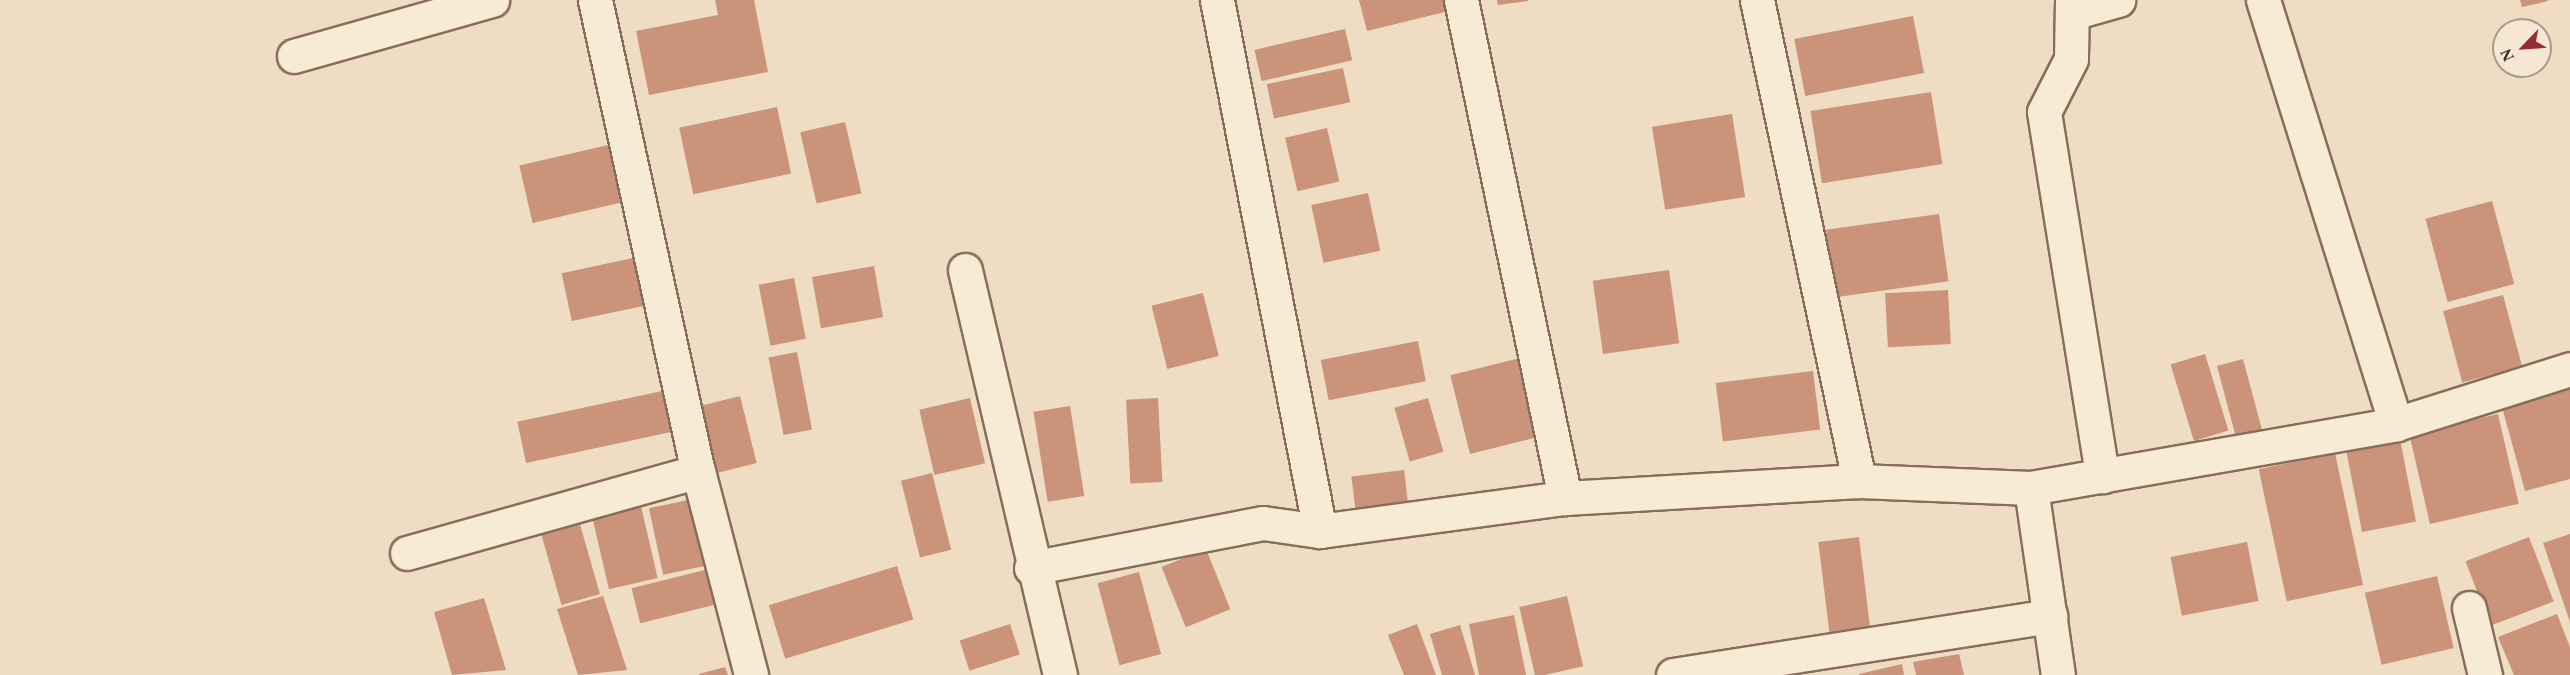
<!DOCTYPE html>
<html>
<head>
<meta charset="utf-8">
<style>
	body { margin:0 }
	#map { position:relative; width:2570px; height:675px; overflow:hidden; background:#eedcc3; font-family:"Times New Roman",serif }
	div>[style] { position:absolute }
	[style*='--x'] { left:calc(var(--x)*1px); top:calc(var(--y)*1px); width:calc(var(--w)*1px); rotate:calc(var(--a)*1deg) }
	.building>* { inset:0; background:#cb9379; transform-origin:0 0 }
	.roads { filter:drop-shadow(2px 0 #886d5a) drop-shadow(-2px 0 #886d5a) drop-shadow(0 2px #886d5a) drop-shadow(0 -2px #886d5a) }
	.street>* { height:33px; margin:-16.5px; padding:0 16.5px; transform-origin:16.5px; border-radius:16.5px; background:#f8ebd6 }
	span { translate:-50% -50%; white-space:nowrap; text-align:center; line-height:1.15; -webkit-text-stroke:4.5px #f5e7d3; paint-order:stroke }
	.north { position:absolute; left:2492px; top:18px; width:60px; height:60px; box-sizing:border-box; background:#f5e7d3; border:2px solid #a99b8b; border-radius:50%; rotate:245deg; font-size:16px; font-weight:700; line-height:24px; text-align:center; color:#38281e }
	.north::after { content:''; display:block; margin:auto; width:21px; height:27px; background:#962b37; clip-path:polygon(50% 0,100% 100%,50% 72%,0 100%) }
</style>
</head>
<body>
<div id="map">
	<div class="building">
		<div style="clip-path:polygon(715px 0,754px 0,768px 72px,649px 95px,636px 31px,718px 15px)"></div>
		<div style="clip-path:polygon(1359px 0,1451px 0,1453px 10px,1367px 31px)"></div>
		<div style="clip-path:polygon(1497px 0,1528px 0,1528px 1px,1498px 5px)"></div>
		<div style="clip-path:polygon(2520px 0,2548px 0,2548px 1px,2522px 7px)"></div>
		<div style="left:1913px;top:16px;width:58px;height:121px;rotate:79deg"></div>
		<div style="left:1345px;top:29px;width:32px;height:93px;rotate:77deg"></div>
		<div style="left:1343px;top:68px;width:35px;height:78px;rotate:78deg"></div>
		<div style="left:1931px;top:92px;width:73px;height:122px;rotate:81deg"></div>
		<div style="left:777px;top:107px;width:68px;height:100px;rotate:78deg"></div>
		<div style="left:1732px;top:114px;width:84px;height:81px;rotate:81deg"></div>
		<div style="left:845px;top:122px;width:73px;height:46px;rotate:77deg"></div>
		<div style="left:1327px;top:128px;width:55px;height:43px;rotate:77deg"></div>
		<div style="left:608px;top:145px;width:59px;height:91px;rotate:77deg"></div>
		<div style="left:1368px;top:193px;width:59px;height:58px;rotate:78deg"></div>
		<div style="left:2492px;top:201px;width:86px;height:69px;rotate:75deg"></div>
		<div style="left:1939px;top:214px;width:68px;height:114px;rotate:82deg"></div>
		<div style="left:633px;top:258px;width:49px;height:73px;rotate:78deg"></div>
		<div style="left:874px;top:266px;width:52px;height:63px;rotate:80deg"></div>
		<div style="left:1669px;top:270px;width:74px;height:77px;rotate:82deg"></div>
		<div style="left:794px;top:278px;width:62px;height:36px;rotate:79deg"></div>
		<div style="left:1948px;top:290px;width:54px;height:63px;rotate:87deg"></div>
		<div style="left:1203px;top:293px;width:65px;height:53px;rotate:76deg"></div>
		<div style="left:2503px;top:295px;width:74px;height:62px;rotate:75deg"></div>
		<div style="left:1418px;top:341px;width:41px;height:99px;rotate:79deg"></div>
		<div style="left:797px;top:352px;width:79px;height:29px;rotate:79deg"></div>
		<div style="left:2205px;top:354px;width:80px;height:36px;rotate:73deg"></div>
		<div style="left:1528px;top:356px;width:81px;height:80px;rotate:76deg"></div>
		<div style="left:2243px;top:359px;width:78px;height:27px;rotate:75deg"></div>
		<div style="left:1813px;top:371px;width:59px;height:98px;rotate:83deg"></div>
		<div style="clip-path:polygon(2570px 388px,2570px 479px,2525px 491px,2502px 407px)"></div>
		<div style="left:667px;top:390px;width:42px;height:153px;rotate:78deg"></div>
		<div style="left:740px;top:396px;width:69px;height:40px;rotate:76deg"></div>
		<div style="left:970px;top:398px;width:67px;height:52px;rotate:77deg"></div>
		<div style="left:1158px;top:398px;width:84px;height:32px;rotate:87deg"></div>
		<div style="left:1428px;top:398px;width:56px;height:35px;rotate:74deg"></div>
		<div style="left:1070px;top:406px;width:91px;height:37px;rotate:81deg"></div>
		<div style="left:2498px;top:414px;width:92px;height:91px;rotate:77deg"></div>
		<div style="left:2400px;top:439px;width:84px;height:55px;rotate:79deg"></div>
		<div style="left:2335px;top:453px;width:135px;height:78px;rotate:78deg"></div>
		<div style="left:1404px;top:470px;width:34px;height:53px;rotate:83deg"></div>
		<div style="left:932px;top:473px;width:79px;height:32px;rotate:76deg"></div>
		<div style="left:693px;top:499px;width:68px;height:45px;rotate:78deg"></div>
		<div style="left:641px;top:506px;width:74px;height:50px;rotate:77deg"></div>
		<div style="left:579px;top:521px;width:76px;height:40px;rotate:74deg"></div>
		<div style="clip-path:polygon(2570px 534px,2570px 622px,2543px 543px)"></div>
		<div style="left:1859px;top:537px;width:91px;height:41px;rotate:83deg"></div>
		<div style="left:2529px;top:537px;width:69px;height:68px;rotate:69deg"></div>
		<div style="left:2247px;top:542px;width:60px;height:78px;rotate:79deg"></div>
		<div style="left:1206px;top:549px;width:65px;height:48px;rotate:68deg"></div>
		<div style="left:897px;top:566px;width:56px;height:134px;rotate:73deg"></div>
		<div style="left:713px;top:568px;width:36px;height:84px;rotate:76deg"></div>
		<div style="left:1139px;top:572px;width:85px;height:43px;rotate:75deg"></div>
		<div style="left:2437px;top:576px;width:74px;height:74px;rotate:77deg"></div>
		<div style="clip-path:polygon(603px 596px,627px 670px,578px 675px,557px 609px)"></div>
		<div style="left:1567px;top:596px;width:72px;height:49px;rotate:77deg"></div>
		<div style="clip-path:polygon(484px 598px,506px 670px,452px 675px,434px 612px)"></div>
		<div style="clip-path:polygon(2557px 614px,2570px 647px,2570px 675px,2514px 675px,2498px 637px)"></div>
		<div style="clip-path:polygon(1514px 615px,1526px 675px,1479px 675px,1469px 624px)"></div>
		<div style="left:1010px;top:624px;width:32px;height:53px;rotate:72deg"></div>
		<div style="clip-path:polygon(1417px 624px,1436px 675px,1404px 675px,1388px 635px)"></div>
		<div style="clip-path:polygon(1460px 625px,1475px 675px,1442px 675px,1430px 634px)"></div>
		<div style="clip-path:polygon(1959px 654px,1964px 675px,1916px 675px,1913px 662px)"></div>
		<div style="clip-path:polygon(1902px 664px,1904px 675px,1859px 675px,1859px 674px)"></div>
		<div style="clip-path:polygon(725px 667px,728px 675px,699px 675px,699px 674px)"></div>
	</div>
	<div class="roads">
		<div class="street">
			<div style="--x:595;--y:0;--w:482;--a:77.7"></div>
			<div style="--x:698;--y:471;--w:211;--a:75.4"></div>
			<div style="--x:1217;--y:0;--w:541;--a:79.02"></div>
			<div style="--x:1461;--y:0;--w:509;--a:78.2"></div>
			<div style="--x:1757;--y:0;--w:492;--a:78"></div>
			<div style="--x:2072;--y:0;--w:59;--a:91"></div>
			<div style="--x:2071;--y:59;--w:59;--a:117"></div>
			<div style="--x:2044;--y:112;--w:369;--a:80.9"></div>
			<div style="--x:2263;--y:0;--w:444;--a:72.6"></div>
			<div style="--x:2075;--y:12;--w:45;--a:-15.6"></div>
			<div style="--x:294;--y:56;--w:206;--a:-15.8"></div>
			<div style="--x:965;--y:270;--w:416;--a:76.8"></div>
			<div style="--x:2031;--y:488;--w:189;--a:81.8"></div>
			<div style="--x:407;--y:553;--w:302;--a:-15.7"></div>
			<div style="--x:1031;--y:568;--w:236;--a:-11"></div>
			<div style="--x:1263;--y:523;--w:58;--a:8"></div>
			<div style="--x:1320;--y:531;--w:247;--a:-7.7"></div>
			<div style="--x:1565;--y:498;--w:294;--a:-3.3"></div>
			<div style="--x:1859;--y:481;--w:172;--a:2.3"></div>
			<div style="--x:2031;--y:488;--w:371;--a:-9.9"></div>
			<div style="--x:2396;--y:424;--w:182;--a:-17.5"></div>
			<div style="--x:2469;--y:608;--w:69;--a:76.6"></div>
			<div style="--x:1673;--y:675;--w:382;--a:-8.9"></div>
		</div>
	</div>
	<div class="north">N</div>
</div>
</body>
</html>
